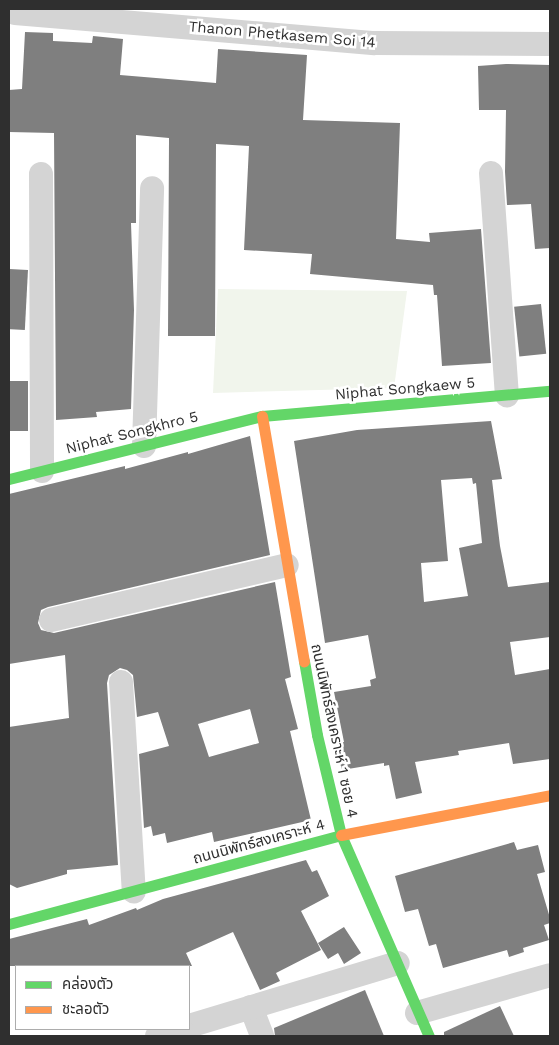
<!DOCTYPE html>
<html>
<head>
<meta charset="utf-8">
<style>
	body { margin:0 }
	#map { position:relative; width:559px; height:1045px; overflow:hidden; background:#fff; font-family:"Work Sans","Noto Sans Thai",sans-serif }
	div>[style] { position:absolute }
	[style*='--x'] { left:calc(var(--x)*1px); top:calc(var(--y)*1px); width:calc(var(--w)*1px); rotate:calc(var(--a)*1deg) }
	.green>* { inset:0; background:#f1f5ec }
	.building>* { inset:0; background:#7f7f7f; transform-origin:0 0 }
	.street>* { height:24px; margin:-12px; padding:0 12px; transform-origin:12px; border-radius:12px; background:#d4d4d4 }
	.fast>* { height:11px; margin:-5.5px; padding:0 5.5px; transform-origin:5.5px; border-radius:5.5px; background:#63d668 }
	.slow>* { height:11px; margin:-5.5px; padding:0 5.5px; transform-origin:5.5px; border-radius:5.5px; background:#ff974d }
	span { translate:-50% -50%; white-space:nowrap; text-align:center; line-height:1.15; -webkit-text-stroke:5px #fff; paint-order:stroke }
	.street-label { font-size:15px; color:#2f2f2f }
	.frame { position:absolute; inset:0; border:10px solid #2f2f2f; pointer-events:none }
	.legend { position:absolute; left:15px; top:965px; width:175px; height:65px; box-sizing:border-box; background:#fff; border:1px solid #acacac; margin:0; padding:6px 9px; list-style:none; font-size:15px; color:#2f2f2f }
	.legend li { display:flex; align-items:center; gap:10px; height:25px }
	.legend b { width:25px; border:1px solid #acacac }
</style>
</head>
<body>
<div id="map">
	<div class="green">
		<div style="clip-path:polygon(218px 289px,407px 291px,394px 388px,213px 393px)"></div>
	</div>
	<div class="building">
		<div style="clip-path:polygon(25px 32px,53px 33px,53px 41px,92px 43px,93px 36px,123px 39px,120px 75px,216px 83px,218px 49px,307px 55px,303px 120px,400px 123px,396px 239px,430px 242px,429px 233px,481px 229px,491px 363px,442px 366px,437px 295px,434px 295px,433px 285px,310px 274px,312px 254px,244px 250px,249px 146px,216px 144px,215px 336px,168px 336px,169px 138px,136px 135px,136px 223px,131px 223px,134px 310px,131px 409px,96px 412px,97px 417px,56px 420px,54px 133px,9px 132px,9px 90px,22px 89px)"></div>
		<div style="clip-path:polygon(506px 64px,550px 65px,550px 248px,535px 249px,531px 204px,507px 205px,505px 172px,506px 110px,479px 110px,478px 66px)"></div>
		<div style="left:9px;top:269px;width:19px;height:60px;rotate:3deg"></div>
		<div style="left:541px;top:304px;width:50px;height:27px;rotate:84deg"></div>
		<div style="left:9px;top:381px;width:19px;height:50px"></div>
		<div style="clip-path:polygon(evenodd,491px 421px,502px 479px,492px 480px,500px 546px,508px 587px,550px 582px,550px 637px,510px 642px,515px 675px,550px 669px,550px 759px,513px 764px,509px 743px,458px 751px,459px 755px,415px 762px,422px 793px,396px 799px,389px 765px,384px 766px,384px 763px,342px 770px,335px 744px,344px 742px,334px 692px,371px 686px,370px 680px,376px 678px,368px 635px,325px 643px,294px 441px,357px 430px,491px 421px,472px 478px,473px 484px,476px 483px,482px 543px,459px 548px,468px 596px,424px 602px,421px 563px,448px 561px,441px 480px,472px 478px)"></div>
		<div style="clip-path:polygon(evenodd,250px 436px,270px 555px,48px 607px,41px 610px,38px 623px,41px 630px,54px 633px,275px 582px,291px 677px,285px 679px,298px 729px,290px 731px,311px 820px,214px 842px,212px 832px,167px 843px,165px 833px,153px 836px,151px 826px,144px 828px,139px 754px,169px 746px,158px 712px,137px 717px,133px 675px,127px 670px,120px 668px,109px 675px,107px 683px,118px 865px,67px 870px,67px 874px,17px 888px,9px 884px,9px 727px,69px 718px,65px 655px,9px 664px,9px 494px,125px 466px,125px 469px,188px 452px,188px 454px,250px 436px,250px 709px,259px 743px,209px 757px,198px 724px,250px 709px)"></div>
		<div style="clip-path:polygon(514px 842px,517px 850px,538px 845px,545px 872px,537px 874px,550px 918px,550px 923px,544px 925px,549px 940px,523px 948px,524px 952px,509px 957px,507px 950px,443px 968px,436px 944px,429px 946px,418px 909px,405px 912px,395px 876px)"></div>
		<div style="clip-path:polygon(306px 860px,312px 872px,317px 870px,329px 896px,301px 911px,321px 950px,276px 973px,280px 981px,260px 990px,233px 932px,186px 953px,192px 966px,9px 966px,9px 939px,87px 919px,89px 925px,136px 908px,137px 910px,163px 899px)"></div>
		<div style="clip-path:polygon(344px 927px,361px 953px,344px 964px,338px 953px,328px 959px,318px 943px)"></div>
		<div style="clip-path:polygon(365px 990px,384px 1036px,275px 1036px,274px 1028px)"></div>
		<div style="clip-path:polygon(500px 1006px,514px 1036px,444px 1036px,444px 1032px)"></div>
	</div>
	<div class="street">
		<div style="--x:15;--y:13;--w:361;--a:4.8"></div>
		<div style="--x:375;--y:43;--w:175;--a:0.3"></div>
		<div style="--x:491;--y:173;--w:223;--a:85.9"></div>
		<div style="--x:41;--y:174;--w:297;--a:89.8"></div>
		<div style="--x:144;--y:446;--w:258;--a:-88.2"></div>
		<div style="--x:51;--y:620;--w:242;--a:-13.1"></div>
		<div style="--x:121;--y:682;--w:210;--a:86.5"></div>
		<div style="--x:251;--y:1007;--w:31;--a:69"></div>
		<div style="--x:417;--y:1013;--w:138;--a:-15.9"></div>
		<div style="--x:189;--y:1026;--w:218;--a:-16.8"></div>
		<div style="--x:157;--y:1036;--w:25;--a:-16"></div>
	</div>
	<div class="fast">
		<div style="--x:9;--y:479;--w:261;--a:-14"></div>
		<div style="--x:262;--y:416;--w:289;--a:-5"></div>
		<div style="--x:304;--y:661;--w:75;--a:80"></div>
		<div style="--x:317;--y:735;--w:103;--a:76.5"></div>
		<div style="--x:341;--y:835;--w:219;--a:66.4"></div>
		<div style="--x:9;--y:924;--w:344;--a:-15"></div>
	</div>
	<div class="slow">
		<div style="--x:262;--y:416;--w:249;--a:80.3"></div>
		<div style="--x:341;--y:835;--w:213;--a:-10.8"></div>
	</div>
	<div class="street-label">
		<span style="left:282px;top:35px;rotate:5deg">Thanon Phetkasem Soi 14</span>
		<span style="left:405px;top:389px;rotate:-5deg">Niphat Songkaew 5</span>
		<span style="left:132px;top:433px;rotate:-14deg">Niphat Songkhro 5</span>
		<span style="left:334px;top:731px;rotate:78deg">ถนนนิพัทธ์สงเคราะห์ 1 ซอย 4</span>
		<span style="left:259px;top:842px;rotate:-15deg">ถนนนิพัทธ์สงเคราะห์ 4</span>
	</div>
	<div class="frame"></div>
	<ul class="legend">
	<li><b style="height:6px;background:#63d668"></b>คล่องตัว</li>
	<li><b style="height:6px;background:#ff974d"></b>ชะลอตัว</li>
	</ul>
</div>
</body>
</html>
